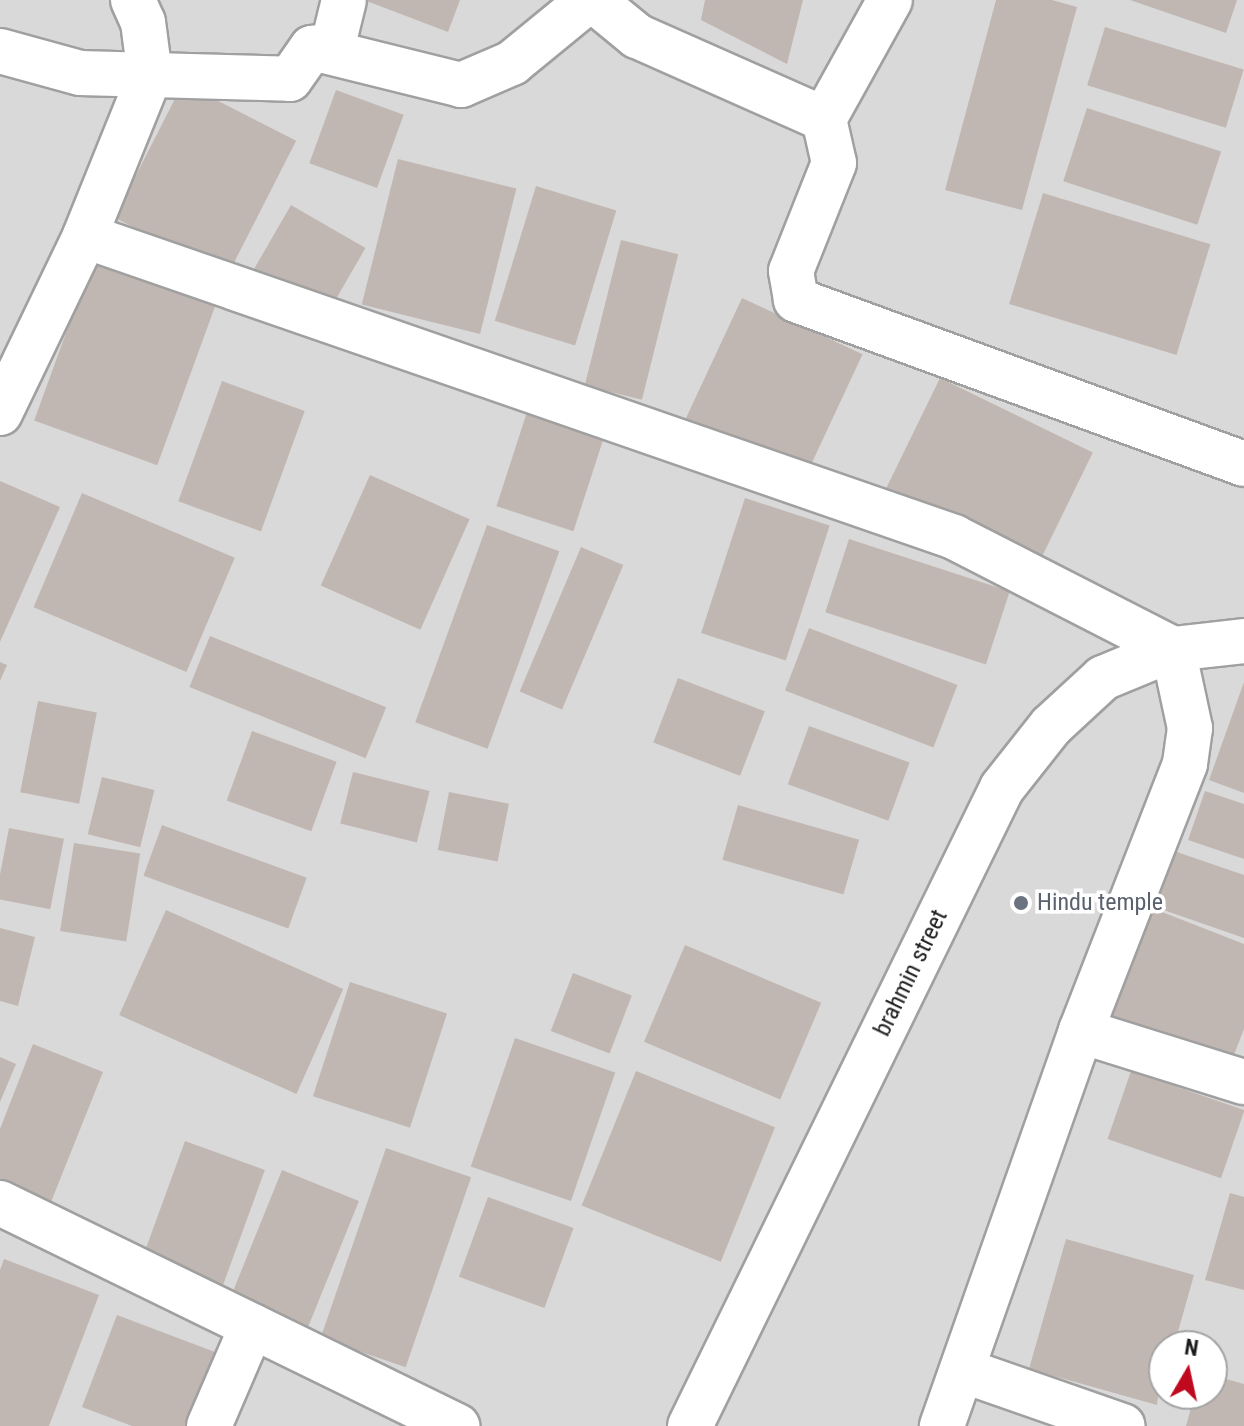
<!DOCTYPE html>
<html>
<head>
<meta charset="utf-8">
<style>
	body { margin:0 }
	#map { position:relative; width:1244px; height:1426px; overflow:hidden; background:#ede8e2; font-family:"Roboto Condensed",sans-serif }
	div>[style] { position:absolute }
	[style*='--x'] { left:calc(var(--x)*1px); top:calc(var(--y)*1px); width:calc(var(--w)*1px); rotate:calc(var(--a)*1deg) }
	.residential>* { inset:0; background:#dad9d9 }
	.building>* { inset:0; background:#c1b7b2; transform-origin:0 0 }
	.roads { filter:drop-shadow(2px 0 #a0a0a0) drop-shadow(-2px 0 #a0a0a0) drop-shadow(0 2px #a0a0a0) drop-shadow(0 -2px #a0a0a0) }
	.minor>* { height:44px; margin:-22px; padding:0 22px; transform-origin:22px; border-radius:22px; background:#fff }
	.dots>* { width:22px; height:22px; translate:-50% -50%; box-sizing:border-box; border:4px solid #fff; border-radius:50% }
	span { translate:-50% -50%; white-space:nowrap; text-align:center; line-height:1.15; -webkit-text-stroke:7px #fff; paint-order:stroke }
	.worship-label { font-size:24px; color:#5b616d }
	.left { translate:0 -50%; text-align:left }
	.street-label { font-size:24px; color:#1c1c1c }
	.north { position:absolute; left:1148px; top:1330px; width:80px; height:80px; box-sizing:border-box; background:#fff; border:2px solid #a4a4a4; border-radius:50%; rotate:9deg; font-size:22px; font-weight:700; line-height:32px; text-align:center; color:#1c1c1c }
	.north::after { content:''; display:block; margin:auto; width:28px; height:36px; background:#bf091e; clip-path:polygon(50% 0,100% 100%,50% 72%,0 100%) }
</style>
</head>
<body>
<div id="map">
	<div class="residential">
		<div style="clip-path:polygon(evenodd,0 0,1244px 0,1244px 1426px,0 1426px,0 0,1164px 1346px,1212px 1346px,1212px 1394px,1164px 1394px,1164px 1346px)"></div>
	</div>
	<div class="building">
		<div style="clip-path:polygon(364px 0,460px 0,448px 32px)"></div>
		<div style="clip-path:polygon(705px 0,803px 0,787px 64px,701px 20px)"></div>
		<div style="clip-path:polygon(996px 0,1052px 0,1077px 7px,1022px 210px,945px 190px)"></div>
		<div style="clip-path:polygon(1130px 0,1237px 0,1226px 33px)"></div>
		<div style="left:1105px;top:27px;width:145px;height:61px;rotate:17deg"></div>
		<div style="left:183px;top:83px;width:127px;height:151px;rotate:27deg"></div>
		<div style="left:336px;top:90px;width:72px;height:78px;rotate:20deg"></div>
		<div style="left:1087px;top:108px;width:141px;height:77px;rotate:18deg"></div>
		<div style="left:398px;top:159px;width:122px;height:150px;rotate:14deg"></div>
		<div style="left:536px;top:186px;width:84px;height:141px;rotate:17deg"></div>
		<div style="left:1043px;top:193px;width:175px;height:116px;rotate:17deg"></div>
		<div style="left:291px;top:205px;width:86px;height:74px;rotate:30deg"></div>
		<div style="left:621px;top:240px;width:59px;height:150px;rotate:14deg"></div>
		<div style="left:94px;top:256px;width:131px;height:175px;rotate:20deg"></div>
		<div style="left:742px;top:298px;width:133px;height:133px;rotate:25deg"></div>
		<div style="left:940px;top:378px;width:170px;height:128px;rotate:26deg"></div>
		<div style="left:222px;top:381px;width:88px;height:128px;rotate:20deg"></div>
		<div style="left:527px;top:412px;width:81px;height:99px;rotate:18deg"></div>
		<div style="left:370px;top:475px;width:109px;height:121px;rotate:24deg"></div>
		<div style="clip-path:polygon(0 481px,60px 507px,0 642px)"></div>
		<div style="left:82px;top:493px;width:166px;height:124px;rotate:23deg"></div>
		<div style="left:745px;top:498px;width:89px;height:142px;rotate:18deg"></div>
		<div style="left:487px;top:525px;width:77px;height:210px;rotate:20deg"></div>
		<div style="left:849px;top:539px;width:169px;height:77px;rotate:18deg"></div>
		<div style="left:581px;top:547px;width:46px;height:157px;rotate:23deg"></div>
		<div style="left:809px;top:628px;width:159px;height:67px;rotate:21deg"></div>
		<div style="left:210px;top:636px;width:190px;height:55px;rotate:22deg"></div>
		<div style="clip-path:polygon(0 662px,7px 665px,0 681px)"></div>
		<div style="left:678px;top:678px;width:93px;height:69px;rotate:21deg"></div>
		<div style="clip-path:polygon(1244px 682px,1244px 793px,1209px 780px)"></div>
		<div style="left:38px;top:701px;width:60px;height:93px;rotate:11deg"></div>
		<div style="left:809px;top:726px;width:107px;height:62px;rotate:20deg"></div>
		<div style="left:252px;top:731px;width:90px;height:74px;rotate:20deg"></div>
		<div style="left:353px;top:772px;width:79px;height:53px;rotate:14deg"></div>
		<div style="left:102px;top:777px;width:54px;height:59px;rotate:14deg"></div>
		<div style="clip-path:polygon(1205px 791px,1244px 804px,1244px 859px,1188px 840px)"></div>
		<div style="left:449px;top:792px;width:61px;height:59px;rotate:11deg"></div>
		<div style="left:738px;top:805px;width:126px;height:57px;rotate:16deg"></div>
		<div style="left:162px;top:825px;width:154px;height:54px;rotate:20deg"></div>
		<div style="left:9px;top:828px;width:56px;height:72px;rotate:11deg"></div>
		<div style="left:74px;top:843px;width:67px;height:89px;rotate:9deg"></div>
		<div style="clip-path:polygon(1174px 851px,1244px 875px,1244px 938px,1155px 907px)"></div>
		<div style="clip-path:polygon(1139px 903px,1244px 944px,1244px 1029px,1230px 1065px,1095px 1013px)"></div>
		<div style="left:166px;top:910px;width:194px;height:115px;rotate:24deg"></div>
		<div style="clip-path:polygon(0 928px,35px 937px,18px 1006px,0 1001px)"></div>
		<div style="left:685px;top:945px;width:148px;height:105px;rotate:23deg"></div>
		<div style="left:573px;top:973px;width:63px;height:62px;rotate:21deg"></div>
		<div style="left:350px;top:982px;width:102px;height:120px;rotate:18deg"></div>
		<div style="left:515px;top:1038px;width:106px;height:136px;rotate:19deg"></div>
		<div style="clip-path:polygon(33px 1044px,103px 1072px,51px 1202px,0 1181px,0 1129px)"></div>
		<div style="clip-path:polygon(0 1057px,16px 1064px,0 1102px)"></div>
		<div style="left:636px;top:1071px;width:150px;height:145px;rotate:22deg"></div>
		<div style="left:1131px;top:1071px;width:120px;height:72px;rotate:19deg"></div>
		<div style="left:185px;top:1141px;width:85px;height:129px;rotate:20deg"></div>
		<div style="left:386px;top:1148px;width:90px;height:201px;rotate:19deg"></div>
		<div style="left:282px;top:1170px;width:83px;height:136px;rotate:22deg"></div>
		<div style="clip-path:polygon(1230px 1193px,1244px 1197px,1244px 1290px,1205px 1280px)"></div>
		<div style="left:488px;top:1197px;width:91px;height:85px;rotate:20deg"></div>
		<div style="clip-path:polygon(1066px 1239px,1194px 1275px,1174px 1346px,1164px 1346px,1157px 1405px,1029px 1369px)"></div>
		<div style="clip-path:polygon(4px 1259px,99px 1295px,49px 1426px,0 1426px,0 1270px)"></div>
		<div style="clip-path:polygon(117px 1315px,215px 1352px,187px 1426px,132px 1426px,82px 1407px)"></div>
		<div style="clip-path:polygon(1212px 1375px,1244px 1384px,1244px 1426px,1186px 1426px,1195px 1394px,1212px 1394px)"></div>
	</div>
	<div class="roads">
		<div class="minor">
			<div style="--x:133;--y:0;--w:24;--a:66"></div>
			<div style="--x:143;--y:22;--w:53;--a:82.5"></div>
			<div style="--x:150;--y:75;--w:174;--a:112"></div>
			<div style="--x:85;--y:236;--w:920;--a:19.1"></div>
			<div style="--x:954;--y:537;--w:246;--a:27.1"></div>
			<div style="--x:1173;--y:649;--w:81;--a:77.9"></div>
			<div style="--x:1190;--y:728;--w:36;--a:98"></div>
			<div style="--x:1185;--y:764;--w:287;--a:111.3"></div>
			<div style="--x:1081;--y:1031;--w:419;--a:109.4"></div>
			<div style="--x:593;--y:0;--w:57;--a:39.3"></div>
			<div style="--x:637;--y:36;--w:205;--a:23.9"></div>
			<div style="--x:824;--y:119;--w:45;--a:77.2"></div>
			<div style="--x:834;--y:163;--w:116;--a:111.7"></div>
			<div style="--x:791;--y:271;--w:29;--a:80"></div>
			<div style="--x:796;--y:300;--w:477;--a:20.1"></div>
			<div style="--x:312;--y:48;--w:154;--a:13.9"></div>
			<div style="--x:461;--y:85;--w:56;--a:-23.3"></div>
			<div style="--x:512;--y:63;--w:99;--a:-39.3"></div>
			<div style="--x:0;--y:51;--w:83;--a:15.4"></div>
			<div style="--x:80;--y:73;--w:210;--a:1.6"></div>
			<div style="--x:290;--y:79;--w:38;--a:-55"></div>
			<div style="--x:312;--y:48;--w:21;--a:-8"></div>
			<div style="--x:333;--y:45;--w:46;--a:-76.3"></div>
			<div style="--x:824;--y:119;--w:136;--a:-61"></div>
			<div style="--x:0;--y:413;--w:196;--a:-64.3"></div>
			<div style="--x:1081;--y:1031;--w:171;--a:17.4"></div>
			<div style="--x:0;--y:1203;--w:509;--a:26.01"></div>
			<div style="--x:962;--y:1370;--w:170;--a:19.2"></div>
			<div style="--x:209;--y:1426;--w:109;--a:-66.7"></div>
			<div style="--x:690;--y:1426;--w:710;--a:-63.94"></div>
			<div style="--x:1002;--y:788;--w:79;--a:-51.7"></div>
			<div style="--x:1051;--y:726;--w:71;--a:-42.7"></div>
			<div style="--x:1103;--y:678;--w:76;--a:-22.5"></div>
			<div style="--x:1173;--y:649;--w:71;--a:-6.4"></div>
		</div>
	</div>
	<div class="dots">
		<div style="left:1021px;top:903px;background:#6b7280"></div>
	</div>
	<div class="worship-label">
		<span class="left" style="left:1037px;top:903px">Hindu temple</span>
	</div>
	<div class="street-label">
		<span style="left:911px;top:973px;rotate:-64deg">brahmin street</span>
	</div>
	<div class="north">N</div>
</div>
</body>
</html>
